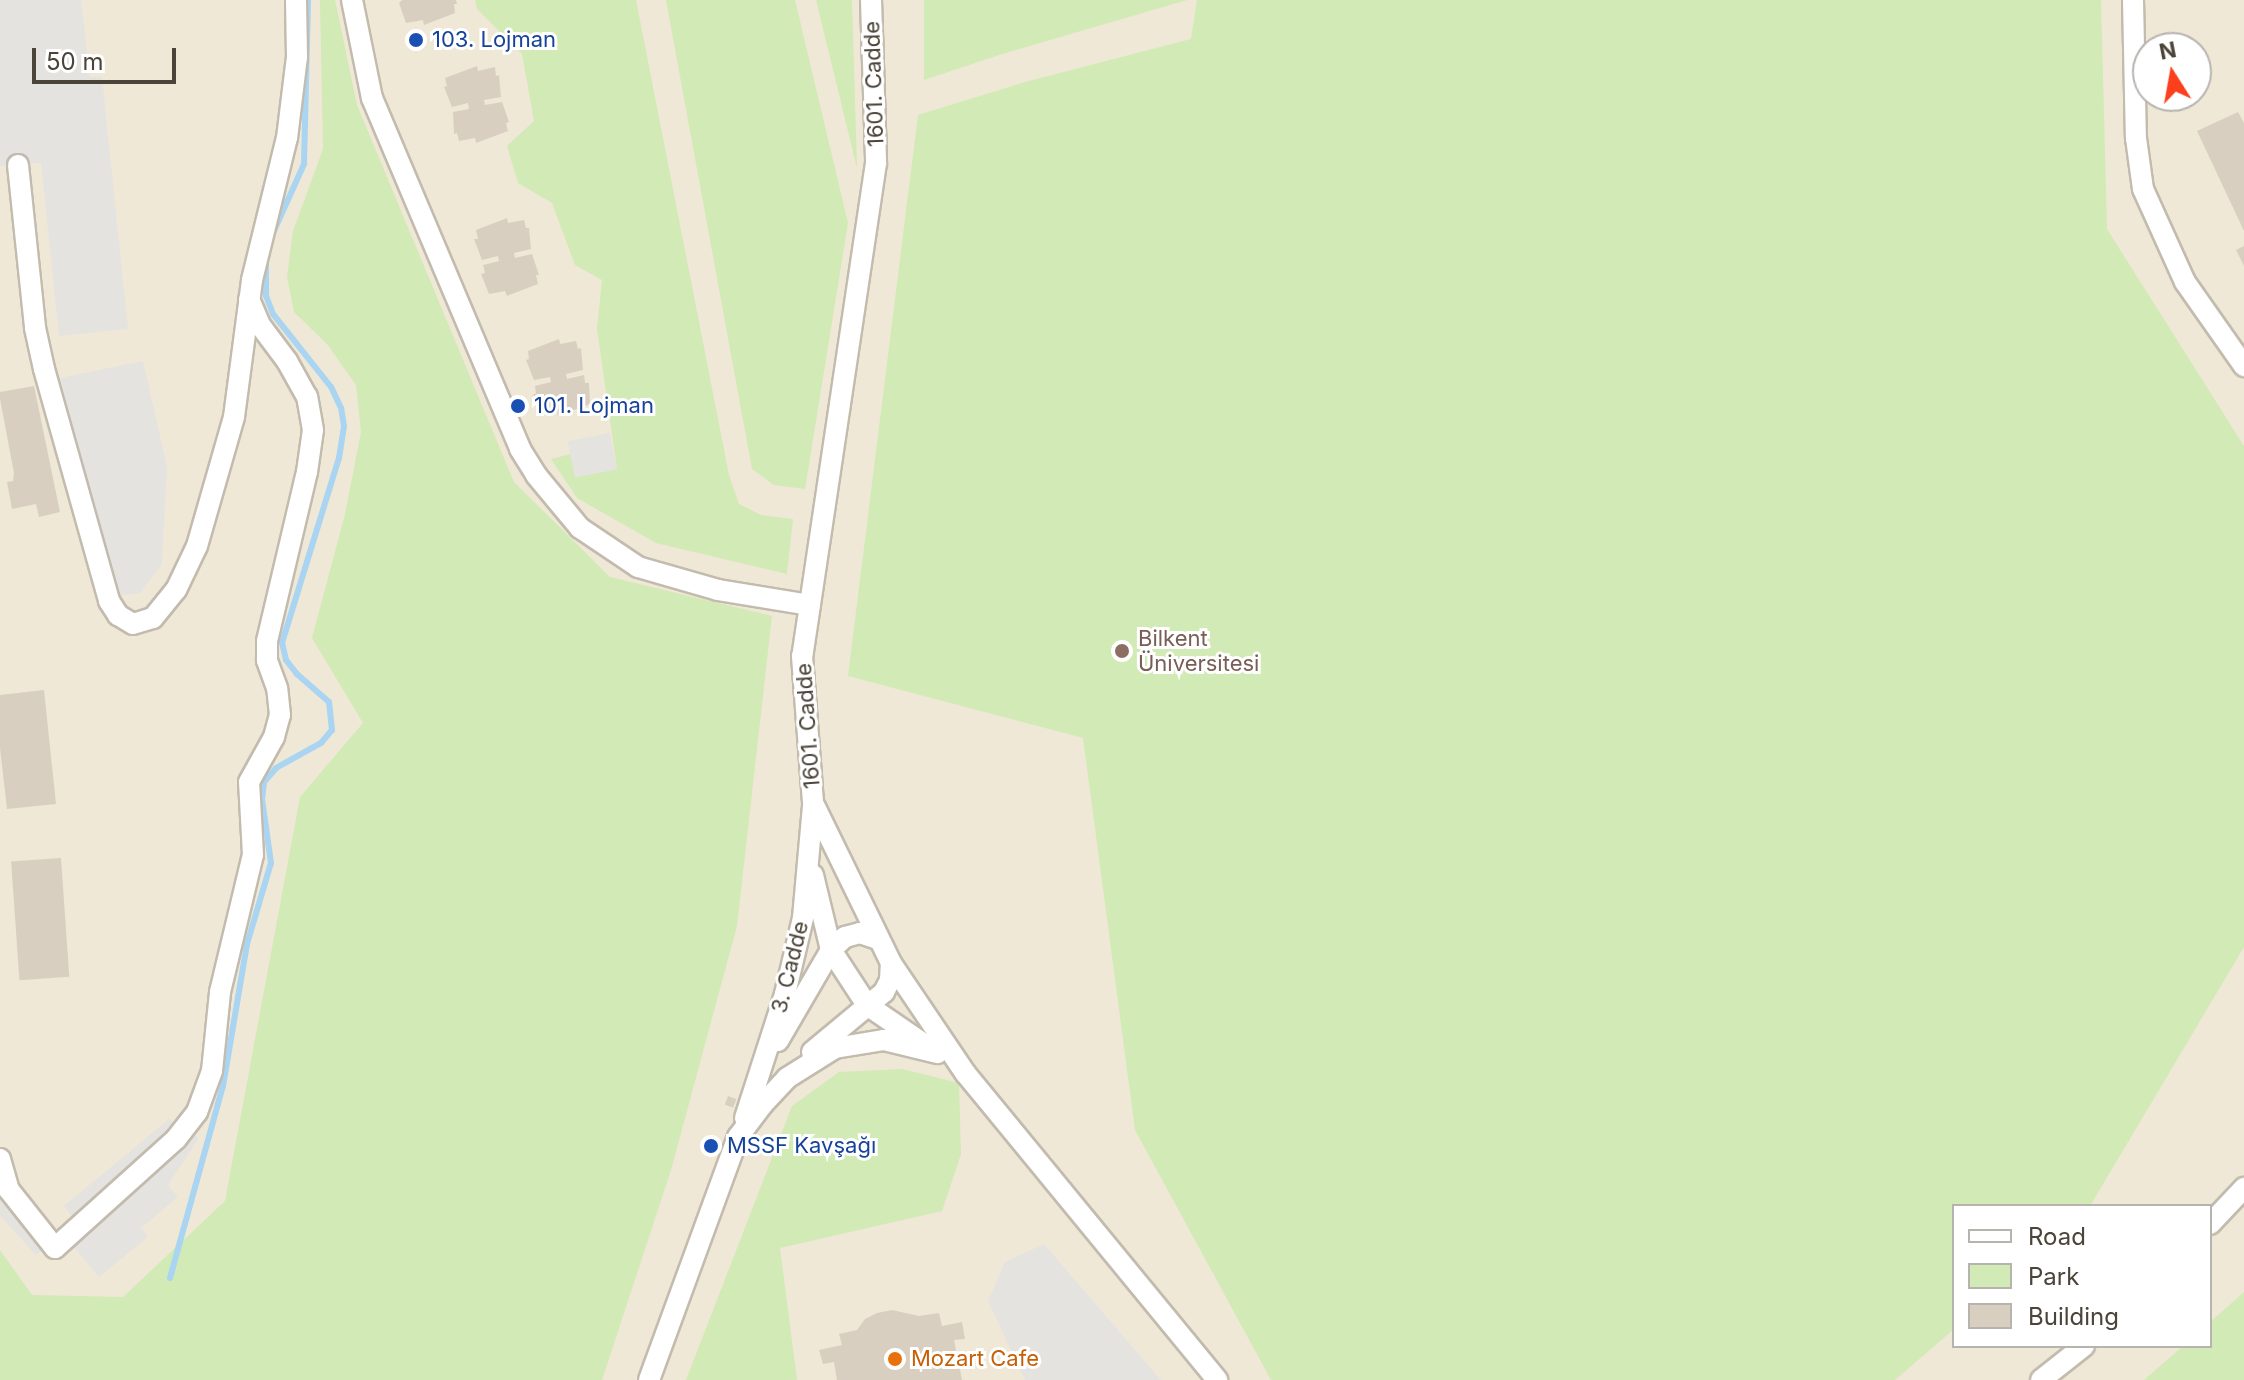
<!DOCTYPE html>
<html>
<head>
<meta charset="utf-8">
<style>
	body { margin:0 }
	#map { position:relative; width:2244px; height:1380px; overflow:hidden; background:#f6f3ec; font-family:Inter,sans-serif }
	div>[style] { position:absolute }
	[style*='--x'] { left:calc(var(--x)*1px); top:calc(var(--y)*1px); width:calc(var(--w)*1px); rotate:calc(var(--a)*1deg) }
	.education>* { inset:0; background:#efe8d6 }
	.green>* { inset:0; background:#d2eab5 }
	.parking>* { inset:0; background:#e5e3e0; transform-origin:0 0 }
	.stream>* { height:6px; margin:-3px; padding:0 3px; transform-origin:3px; border-radius:3px; background:#a9d4f2 }
	.building>* { inset:0; background:#d8cfc1; transform-origin:0 0 }
	.roads { filter:drop-shadow(2px 0 #c2bbae) drop-shadow(-2px 0 #c2bbae) drop-shadow(0 2px #c2bbae) drop-shadow(0 -2px #c2bbae) }
	.minor>* { height:20px; margin:-10px; padding:0 10px; transform-origin:10px; border-radius:10px; background:#fff }
	.dots>* { width:22px; height:22px; translate:-50% -50%; box-sizing:border-box; border:4px solid #fff; border-radius:50% }
	span { translate:-50% -50%; white-space:nowrap; text-align:center; line-height:1.15; -webkit-text-stroke:6px #fff; paint-order:stroke }
	.transit-label { font-size:22px; color:#164399 }
	.left { translate:0 -50%; text-align:left }
	.street-label { font-size:22px; color:#4b4439 }
	.education-label { font-size:22px; color:#785e54 }
	.food-label { font-size:22px; color:#c56008 }
	.legend { position:absolute; left:1952px; top:1204px; width:260px; height:144px; box-sizing:border-box; background:#fff; border:2px solid #b7b4b0; margin:0; padding:10px 14px; list-style:none; font-size:24px; color:#4b4439 }
	.legend li { display:flex; align-items:center; gap:16px; height:40px }
	.legend b { width:40px; border:2px solid #b7b4b0 }
	.north { position:absolute; left:2132px; top:32px; width:80px; height:80px; box-sizing:border-box; background:#fff; border:2px solid #b7b4b0; border-radius:50%; rotate:349deg; font-size:22px; font-weight:700; line-height:32px; text-align:center; color:#4b4439 }
	.north::after { content:''; display:block; margin:auto; width:28px; height:36px; background:#fc3f1d; clip-path:polygon(50% 0,100% 100%,50% 72%,0 100%) }
	.scale { position:absolute; left:32px; top:48px; width:144px; height:36px; box-sizing:border-box; border:4px solid #4b4439; border-top:0; padding-left:10px; font-size:24px; line-height:28px; white-space:nowrap; color:#4b4439; -webkit-text-stroke:6px #fff; paint-order:stroke }
</style>
</head>
<body>
<div id="map">
	<div class="education">
		<div style="clip-path:polygon(evenodd,0 0,2244px 0,2244px 1380px,0 1380px,0 0,2148px 48px,2196px 48px,2196px 96px,2148px 96px,2148px 48px,0 0,1954px 1206px,2210px 1206px,2210px 1346px,1954px 1346px,1954px 1206px)"></div>
	</div>
	<div class="green">
		<div style="clip-path:polygon(320px 0,335px 0,357px 105px,514px 482px,610px 577px,772px 616px,737px 926px,671px 1170px,602px 1380px,0 1380px,0 1250px,32px 1295px,123px 1297px,225px 1201px,300px 797px,363px 723px,312px 638px,345px 514px,361px 432px,356px 385px,327px 344px,294px 312px,287px 277px,293px 231px,323px 149px)"></div>
		<div style="clip-path:polygon(475px 0,636px 0,729px 475px,739px 504px,761px 515px,793px 519px,787px 574px,656px 543px,577px 498px,551px 459px,571px 454px,575px 477px,617px 469px,597px 329px,602px 280px,575px 265px,552px 203px,518px 183px,507px 146px,534px 121px,522px 54px,477px 9px)"></div>
		<div style="clip-path:polygon(666px 0,795px 0,848px 223px,805px 489px,774px 485px,752px 469px)"></div>
		<div style="clip-path:polygon(816px 0,852px 0,857px 168px)"></div>
		<div style="clip-path:polygon(924px 0,1187px 0,999px 55px,924px 80px)"></div>
		<div style="clip-path:polygon(1197px 0,2101px 0,2107px 229px,2244px 446px,2244px 947px,2090px 1206px,1954px 1206px,1954px 1329px,1895px 1380px,1271px 1380px,1135px 1130px,1083px 738px,848px 676px,918px 115px,1025px 82px,1191px 39px)"></div>
		<div style="clip-path:polygon(902px 1069px,959px 1083px,961px 1154px,942px 1211px,780px 1248px,797px 1380px,686px 1380px,792px 1106px,839px 1072px)"></div>
		<div style="clip-path:polygon(2244px 1292px,2244px 1380px,2144px 1380px,2183px 1346px,2210px 1346px,2210px 1322px)"></div>
	</div>
	<div class="parking">
		<div style="clip-path:polygon(0 0,81px 0,90px 77px,102px 77px,128px 329px,59px 336px,41px 163px,0 166px)"></div>
		<div style="clip-path:polygon(143px 361px,167px 467px,162px 564px,140px 593px,117px 596px,60px 378px)"></div>
		<div style="left:610px;top:433px;width:37px;height:43px;rotate:79deg"></div>
		<div style="clip-path:polygon(169px 1119px,199px 1138px,168px 1185px,178px 1197px,141px 1228px,148px 1237px,99px 1277px,58px 1228px,72px 1217px,64px 1206px)"></div>
		<div style="clip-path:polygon(0 1190px,3px 1203px,46px 1248px,36px 1255px,0 1216px)"></div>
		<div style="clip-path:polygon(1044px 1244px,1161px 1380px,1025px 1380px,988px 1301px,1005px 1262px)"></div>
	</div>
	<div class="stream">
		<div style="--x:273;--y:233;--w:76;--a:-65.8"></div>
		<div style="--x:304;--y:164;--w:164;--a:-88.6"></div>
		<div style="--x:170;--y:1278;--w:199;--a:-74.6"></div>
		<div style="--x:223;--y:1086;--w:144;--a:-80.4"></div>
		<div style="--x:247;--y:944;--w:84;--a:-73.5"></div>
		<div style="--x:271;--y:863;--w:65;--a:-98"></div>
		<div style="--x:262;--y:799;--w:17;--a:-83"></div>
		<div style="--x:264;--y:782;--w:18;--a:-49"></div>
		<div style="--x:276;--y:768;--w:51;--a:-29.1"></div>
		<div style="--x:321;--y:743;--w:17;--a:-50"></div>
		<div style="--x:332;--y:730;--w:28;--a:-96"></div>
		<div style="--x:329;--y:702;--w:43;--a:-138.8"></div>
		<div style="--x:297;--y:674;--w:18;--a:-128"></div>
		<div style="--x:286;--y:660;--w:17;--a:-103"></div>
		<div style="--x:282;--y:643;--w:194;--a:-72.9"></div>
		<div style="--x:339;--y:458;--w:32;--a:-81"></div>
		<div style="--x:344;--y:426;--w:18;--a:-99"></div>
		<div style="--x:341;--y:408;--w:23;--a:-115"></div>
		<div style="--x:331;--y:387;--w:93;--a:-128.5"></div>
		<div style="--x:273;--y:314;--w:19;--a:-111"></div>
		<div style="--x:266;--y:296;--w:33;--a:-90"></div>
	</div>
	<div class="building">
		<div style="clip-path:polygon(402px 0,456px 0,457px 4px,454px 4px,455px 13px,424px 25px,423px 20px,406px 23px,399px 3px)"></div>
		<div style="clip-path:polygon(477px 66px,478px 71px,495px 67px,496px 76px,499px 75px,501px 97px,484px 100px,485px 105px,502px 102px,509px 122px,506px 123px,508px 131px,476px 143px,475px 138px,459px 141px,457px 133px,454px 134px,453px 112px,469px 109px,468px 103px,452px 107px,444px 87px,447px 86px,445px 78px)"></div>
		<div style="clip-path:polygon(2238px 112px,2244px 123px,2244px 231px,2197px 131px)"></div>
		<div style="clip-path:polygon(507px 218px,508px 223px,524px 220px,526px 228px,529px 228px,531px 249px,514px 253px,515px 258px,532px 254px,539px 275px,536px 275px,538px 284px,507px 296px,505px 291px,489px 294px,481px 274px,485px 273px,483px 265px,499px 261px,498px 256px,482px 260px,474px 239px,478px 239px,476px 230px)"></div>
		<div style="clip-path:polygon(2244px 246px,2244px 266px,2236px 250px)"></div>
		<div style="clip-path:polygon(559px 339px,560px 344px,576px 341px,578px 349px,581px 348px,583px 370px,566px 374px,567px 379px,584px 375px,585px 383px,589px 383px,590px 404px,558px 416px,557px 411px,541px 415px,533px 394px,536px 394px,535px 386px,551px 382px,550px 377px,534px 380px,526px 360px,529px 359px,528px 351px)"></div>
		<div style="clip-path:polygon(34px 386px,60px 512px,39px 517px,36px 504px,12px 509px,7px 482px,13px 481px,14px 473px,0 399px,0 392px)"></div>
		<div style="clip-path:polygon(44px 690px,56px 804px,7px 809px,0 748px,0 695px)"></div>
		<div style="left:61px;top:858px;width:119px;height:50px;rotate:86deg"></div>
		<div style="left:728px;top:1096px;width:9px;height:9px;rotate:21deg"></div>
		<div style="clip-path:polygon(892px 1310px,919px 1316px,939px 1313px,942px 1326px,962px 1322px,965px 1339px,954px 1340px,962px 1380px,837px 1380px,834px 1362px,823px 1364px,819px 1350px,842px 1345px,839px 1334px,857px 1330px,865px 1319px,877px 1313px)"></div>
	</div>
	<div class="roads">
		<div class="minor">
			<div style="--x:352;--y:0;--w:100;--a:78.5"></div>
			<div style="--x:372;--y:98;--w:381;--a:67.1"></div>
			<div style="--x:520;--y:449;--w:31;--a:58"></div>
			<div style="--x:536;--y:475;--w:69;--a:50.3"></div>
			<div style="--x:580;--y:528;--w:70;--a:33.9"></div>
			<div style="--x:638;--y:567;--w:83;--a:16"></div>
			<div style="--x:718;--y:590;--w:93;--a:9.3"></div>
			<div style="--x:871;--y:0;--w:163;--a:88.2"></div>
			<div style="--x:876;--y:163;--w:499;--a:98.5"></div>
			<div style="--x:802;--y:656;--w:147;--a:85.7"></div>
			<div style="--x:813;--y:803;--w:178;--a:64"></div>
			<div style="--x:891;--y:963;--w:134;--a:56"></div>
			<div style="--x:966;--y:1074;--w:396;--a:50.6"></div>
			<div style="--x:2133;--y:0;--w:138;--a:88.8"></div>
			<div style="--x:2136;--y:138;--w:51;--a:82.2"></div>
			<div style="--x:2143;--y:189;--w:102;--a:65.7"></div>
			<div style="--x:2185;--y:282;--w:103;--a:54.9"></div>
			<div style="--x:18;--y:165;--w:164;--a:84"></div>
			<div style="--x:35;--y:328;--w:42;--a:77.6"></div>
			<div style="--x:44;--y:369;--w:241;--a:74.3"></div>
			<div style="--x:109;--y:601;--w:17;--a:57"></div>
			<div style="--x:118;--y:615;--w:17;--a:31"></div>
			<div style="--x:133;--y:624;--w:21;--a:-17"></div>
			<div style="--x:153;--y:618;--w:36;--a:-51"></div>
			<div style="--x:176;--y:590;--w:49;--a:-64.5"></div>
			<div style="--x:197;--y:546;--w:134;--a:-74"></div>
			<div style="--x:234;--y:417;--w:138;--a:-82.5"></div>
			<div style="--x:252;--y:280;--w:146;--a:-76.2"></div>
			<div style="--x:287;--y:138;--w:82;--a:-83"></div>
			<div style="--x:297;--y:57;--w:57;--a:-91"></div>
			<div style="--x:813;--y:875;--w:77;--a:76.5"></div>
			<div style="--x:831;--y:950;--w:66;--a:56.8"></div>
			<div style="--x:867;--y:1005;--w:69;--a:34.4"></div>
			<div style="--x:778;--y:1041;--w:105;--a:-59.8"></div>
			<div style="--x:831;--y:950;--w:19;--a:-43"></div>
			<div style="--x:845;--y:937;--w:16;--a:-15"></div>
			<div style="--x:860;--y:933;--w:18;--a:19"></div>
			<div style="--x:812;--y:1052;--w:94;--a:-39.8"></div>
			<div style="--x:884;--y:992;--w:13;--a:-63"></div>
			<div style="--x:890;--y:980;--w:17;--a:-87"></div>
			<div style="--x:745;--y:1118;--w:130;--a:-72.1"></div>
			<div style="--x:785;--y:994;--w:78;--a:-76.7"></div>
			<div style="--x:803;--y:918;--w:111;--a:-84.9"></div>
			<div style="--x:0;--y:1159;--w:32;--a:74"></div>
			<div style="--x:9;--y:1190;--w:74;--a:51.6"></div>
			<div style="--x:55;--y:1248;--w:163;--a:-42"></div>
			<div style="--x:176;--y:1139;--w:34;--a:-52"></div>
			<div style="--x:197;--y:1112;--w:44;--a:-69.9"></div>
			<div style="--x:212;--y:1071;--w:79;--a:-84.2"></div>
			<div style="--x:220;--y:992;--w:141;--a:-76.5"></div>
			<div style="--x:253;--y:855;--w:73;--a:-93.1"></div>
			<div style="--x:249;--y:782;--w:51;--a:-60.9"></div>
			<div style="--x:274;--y:737;--w:23;--a:-75"></div>
			<div style="--x:280;--y:715;--w:27;--a:-96"></div>
			<div style="--x:277;--y:688;--w:30;--a:-110"></div>
			<div style="--x:267;--y:660;--w:19;--a:-90"></div>
			<div style="--x:267;--y:641;--w:174;--a:-76.7"></div>
			<div style="--x:307;--y:472;--w:42;--a:-81.9"></div>
			<div style="--x:313;--y:430;--w:34;--a:-100"></div>
			<div style="--x:307;--y:397;--w:41;--a:-119.1"></div>
			<div style="--x:287;--y:361;--w:45;--a:-126.9"></div>
			<div style="--x:260;--y:325;--w:28;--a:-113"></div>
			<div style="--x:2210;--y:1224;--w:50;--a:-46.6"></div>
			<div style="--x:649;--y:1380;--w:259;--a:-69.9"></div>
			<div style="--x:738;--y:1137;--w:41;--a:-52.9"></div>
			<div style="--x:763;--y:1104;--w:35;--a:-47"></div>
			<div style="--x:787;--y:1078;--w:57;--a:-32"></div>
			<div style="--x:835;--y:1048;--w:50;--a:-9.3"></div>
			<div style="--x:884;--y:1040;--w:55;--a:13.8"></div>
			<div style="--x:2041;--y:1380;--w:55;--a:-38.3"></div>
		</div>
	</div>
	<div class="dots">
		<div style="left:416px;top:40px;background:#1a4fb4"></div>
		<div style="left:518px;top:406px;background:#1a4fb4"></div>
		<div style="left:1122px;top:651px;background:#8d6e63"></div>
		<div style="left:711px;top:1146px;background:#1a4fb4"></div>
		<div style="left:895px;top:1359px;background:#e8710a"></div>
	</div>
	<div class="transit-label">
		<span class="left" style="left:432px;top:40px">103. Lojman</span>
		<span class="left" style="left:534px;top:406px">101. Lojman</span>
		<span class="left" style="left:727px;top:1146px">MSSF Kavşağı</span>
	</div>
	<div class="street-label">
		<span style="left:874px;top:84px;rotate:-92deg">1601. Cadde</span>
		<span style="left:808px;top:726px;rotate:-94deg">1601. Cadde</span>
		<span style="left:790px;top:967px;rotate:-76deg">3. Cadde</span>
	</div>
	<div class="education-label">
		<span class="left" style="left:1138px;top:651px">Bilkent<br>Üniversitesi</span>
	</div>
	<div class="food-label">
		<span class="left" style="left:911px;top:1359px">Mozart Cafe</span>
	</div>
	<ul class="legend">
	<li><b style="height:10px;background:#fff"></b>Road</li>
	<li><b style="height:22px;background:#d2eab5"></b>Park</li>
	<li><b style="height:22px;background:#d8cfc1"></b>Building</li>
	</ul>
	<div class="north">N</div>
	<div class="scale">50 m</div>
</div>
</body>
</html>
